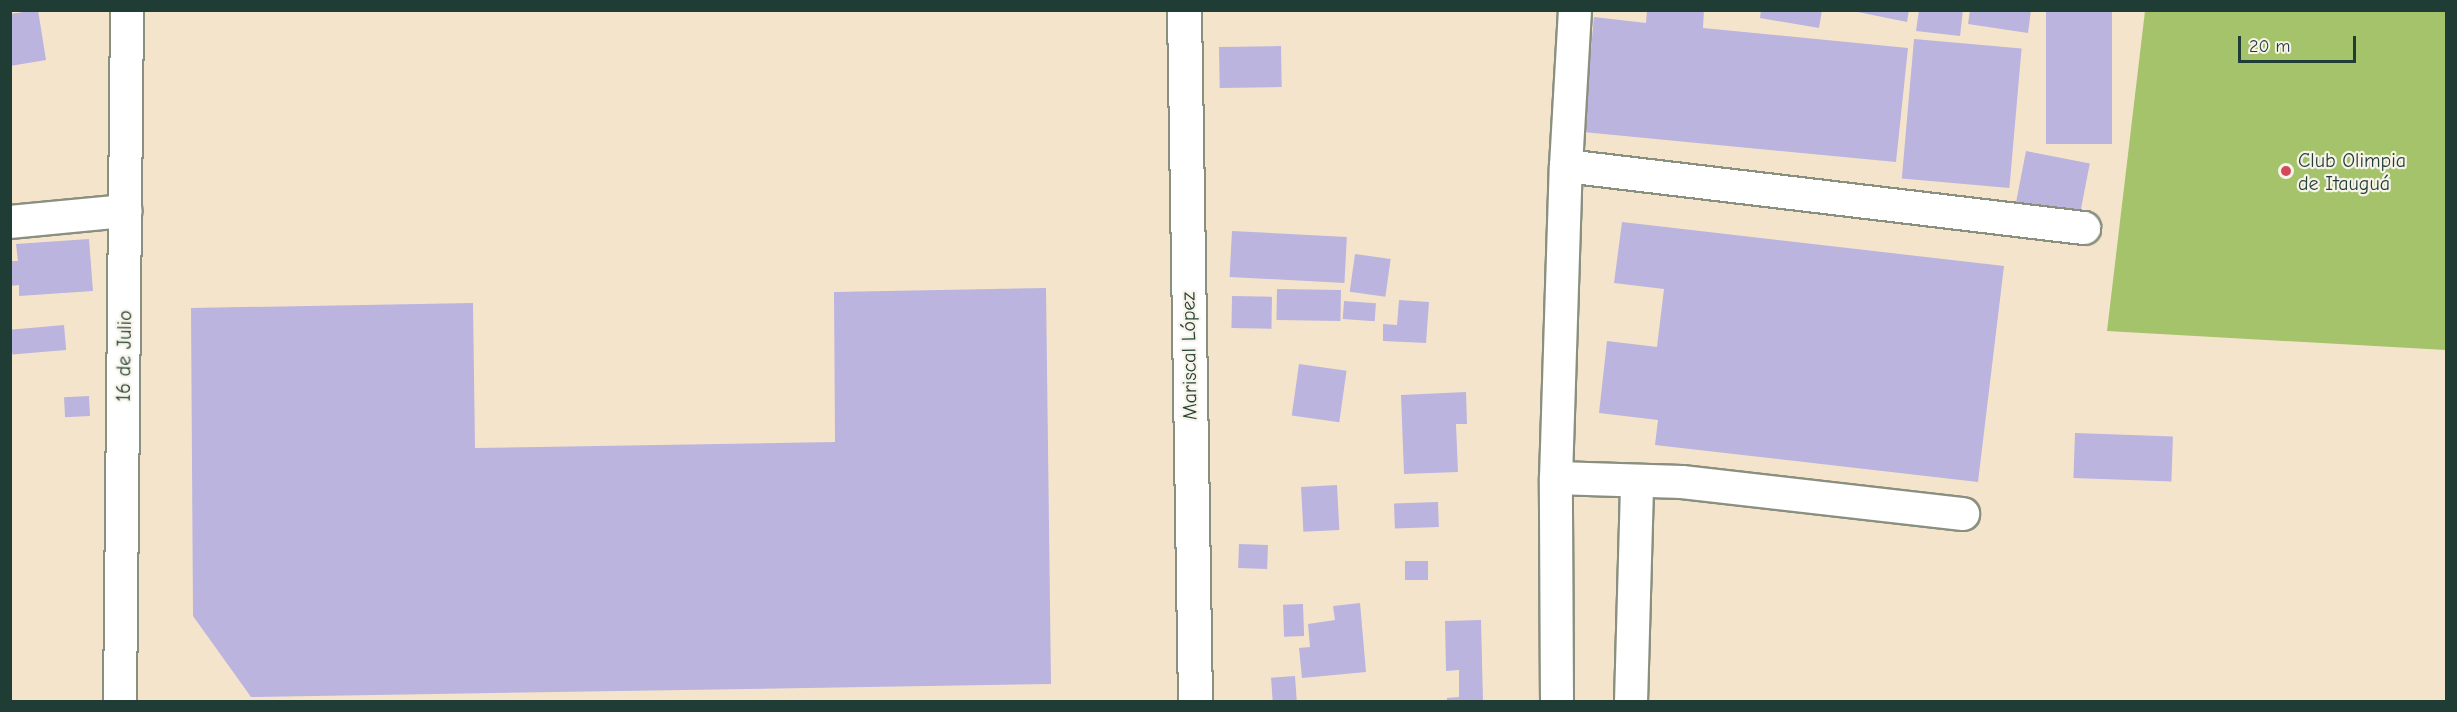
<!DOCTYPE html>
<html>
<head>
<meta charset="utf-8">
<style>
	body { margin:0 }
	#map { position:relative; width:2457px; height:712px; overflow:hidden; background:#f5e4cc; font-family:"Comic Neue",sans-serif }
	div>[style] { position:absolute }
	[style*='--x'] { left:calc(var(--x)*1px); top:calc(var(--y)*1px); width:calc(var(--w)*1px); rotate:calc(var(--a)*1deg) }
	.green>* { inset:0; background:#a4c36b }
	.building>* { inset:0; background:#bab4df; transform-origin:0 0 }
	.roads { filter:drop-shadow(2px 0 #8a9080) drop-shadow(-2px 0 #8a9080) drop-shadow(0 2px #8a9080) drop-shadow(0 -2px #8a9080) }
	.street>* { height:32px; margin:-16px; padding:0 16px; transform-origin:16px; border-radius:16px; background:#fff }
	.secondary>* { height:33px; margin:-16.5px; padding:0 16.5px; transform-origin:16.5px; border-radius:16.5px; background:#fff }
	.dots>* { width:16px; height:16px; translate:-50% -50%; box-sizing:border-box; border:3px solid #f7f3e8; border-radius:50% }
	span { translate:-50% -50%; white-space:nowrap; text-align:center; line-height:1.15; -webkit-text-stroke:4.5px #f7f3e8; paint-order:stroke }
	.poi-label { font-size:20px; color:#1f3d34 }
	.left { translate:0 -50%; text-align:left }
	.street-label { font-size:20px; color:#1f3d34 }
	.frame { position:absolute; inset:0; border:12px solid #1f3d34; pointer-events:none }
	.scale { position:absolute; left:2238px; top:36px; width:118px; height:27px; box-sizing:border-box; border:3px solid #1f3d34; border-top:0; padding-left:8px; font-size:18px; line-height:21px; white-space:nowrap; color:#1f3d34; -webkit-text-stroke:4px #f7f3e8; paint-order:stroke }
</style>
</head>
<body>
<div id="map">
	<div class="green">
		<div style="clip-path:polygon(2145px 11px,2446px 11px,2446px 350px,2107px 331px)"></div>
	</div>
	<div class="building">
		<div style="clip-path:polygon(38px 10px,46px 60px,10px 66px,10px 14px)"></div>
		<div style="clip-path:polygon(1647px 10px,1704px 10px,1703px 28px,1908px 48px,1896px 162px,1583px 132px,1594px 17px,1646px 23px)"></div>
		<div style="clip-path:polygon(1761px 10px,1822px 10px,1819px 28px,1760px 18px)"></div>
		<div style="clip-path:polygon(1848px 10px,1909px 10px,1907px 22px)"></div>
		<div style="clip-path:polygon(1919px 10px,1963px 10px,1960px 36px,1916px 31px)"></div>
		<div style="clip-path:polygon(1970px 10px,2031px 10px,2028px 33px,1968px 24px)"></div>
		<div style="left:2046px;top:10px;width:66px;height:134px"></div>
		<div style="left:1914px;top:39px;width:108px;height:140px;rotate:5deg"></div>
		<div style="left:1281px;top:46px;width:41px;height:62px;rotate:89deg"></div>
		<div style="left:2026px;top:151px;width:65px;height:54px;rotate:11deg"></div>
		<div style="clip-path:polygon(1622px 222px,2004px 266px,1978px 482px,1655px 445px,1658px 420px,1599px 413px,1607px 341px,1657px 347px,1664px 289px,1614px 283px)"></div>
		<div style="left:1232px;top:231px;width:115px;height:46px;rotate:3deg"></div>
		<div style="clip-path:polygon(89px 239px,93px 291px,19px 296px,19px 285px,10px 286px,10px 261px,18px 261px,16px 244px)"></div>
		<div style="left:1355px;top:254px;width:36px;height:38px;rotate:8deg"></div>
		<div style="clip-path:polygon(1046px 288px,1051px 684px,251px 697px,193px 616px,191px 308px,473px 303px,475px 448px,835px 442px,834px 292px)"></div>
		<div style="left:1277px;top:289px;width:64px;height:31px;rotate:1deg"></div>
		<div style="left:1232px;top:296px;width:40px;height:32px;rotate:1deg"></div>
		<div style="clip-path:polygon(1399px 300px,1429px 302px,1426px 343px,1383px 341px,1383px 324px,1397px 325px)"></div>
		<div style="left:1344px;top:301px;width:32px;height:18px;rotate:4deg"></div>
		<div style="left:64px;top:325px;width:25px;height:54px;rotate:85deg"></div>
		<div style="left:1299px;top:364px;width:48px;height:52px;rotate:8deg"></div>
		<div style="clip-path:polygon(1466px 392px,1467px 424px,1456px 424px,1458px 472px,1404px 474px,1401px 395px)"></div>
		<div style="left:89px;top:396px;width:20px;height:25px;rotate:87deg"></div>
		<div style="left:2075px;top:433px;width:98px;height:45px;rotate:2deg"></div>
		<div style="left:1337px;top:485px;width:45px;height:36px;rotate:87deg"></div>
		<div style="left:1438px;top:502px;width:25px;height:44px;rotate:88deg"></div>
		<div style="left:1239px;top:544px;width:29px;height:24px;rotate:2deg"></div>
		<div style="left:1405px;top:561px;width:23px;height:19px"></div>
		<div style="clip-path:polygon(1360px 603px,1366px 672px,1302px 678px,1299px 648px,1310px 647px,1308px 624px,1335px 620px,1333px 606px)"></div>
		<div style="left:1303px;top:604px;width:32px;height:20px;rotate:88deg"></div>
		<div style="clip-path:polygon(1481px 620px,1483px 702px,1447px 702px,1447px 698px,1459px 697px,1459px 670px,1446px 671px,1445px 621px)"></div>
		<div style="left:1295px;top:676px;width:26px;height:24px;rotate:86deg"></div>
	</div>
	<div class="roads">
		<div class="street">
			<div style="--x:1566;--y:166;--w:522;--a:6.83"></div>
			<div style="--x:10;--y:222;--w:116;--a:-5.5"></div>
			<div style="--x:1556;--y:478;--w:126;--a:1.8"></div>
			<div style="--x:1682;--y:482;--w:283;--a:6.5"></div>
			<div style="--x:120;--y:702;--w:692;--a:-89.42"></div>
			<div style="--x:1557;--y:702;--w:224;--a:-90.3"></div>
			<div style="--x:1556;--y:478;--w:312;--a:-88.2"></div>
			<div style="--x:1566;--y:166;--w:156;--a:-86.7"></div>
			<div style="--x:1631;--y:702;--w:221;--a:-88.4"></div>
		</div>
		<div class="secondary">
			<div style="--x:1184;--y:10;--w:692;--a:89.09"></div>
		</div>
	</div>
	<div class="dots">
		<div style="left:2286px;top:171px;background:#d1495b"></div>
	</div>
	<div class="poi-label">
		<span class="left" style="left:2298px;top:172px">Club Olimpia<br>de Itauguá</span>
	</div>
	<div class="street-label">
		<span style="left:124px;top:356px;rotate:-89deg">16 de Julio</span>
		<span style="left:1189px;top:356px;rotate:-91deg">Mariscal López</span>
	</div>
	<div class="frame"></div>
	<div class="scale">20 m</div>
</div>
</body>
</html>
